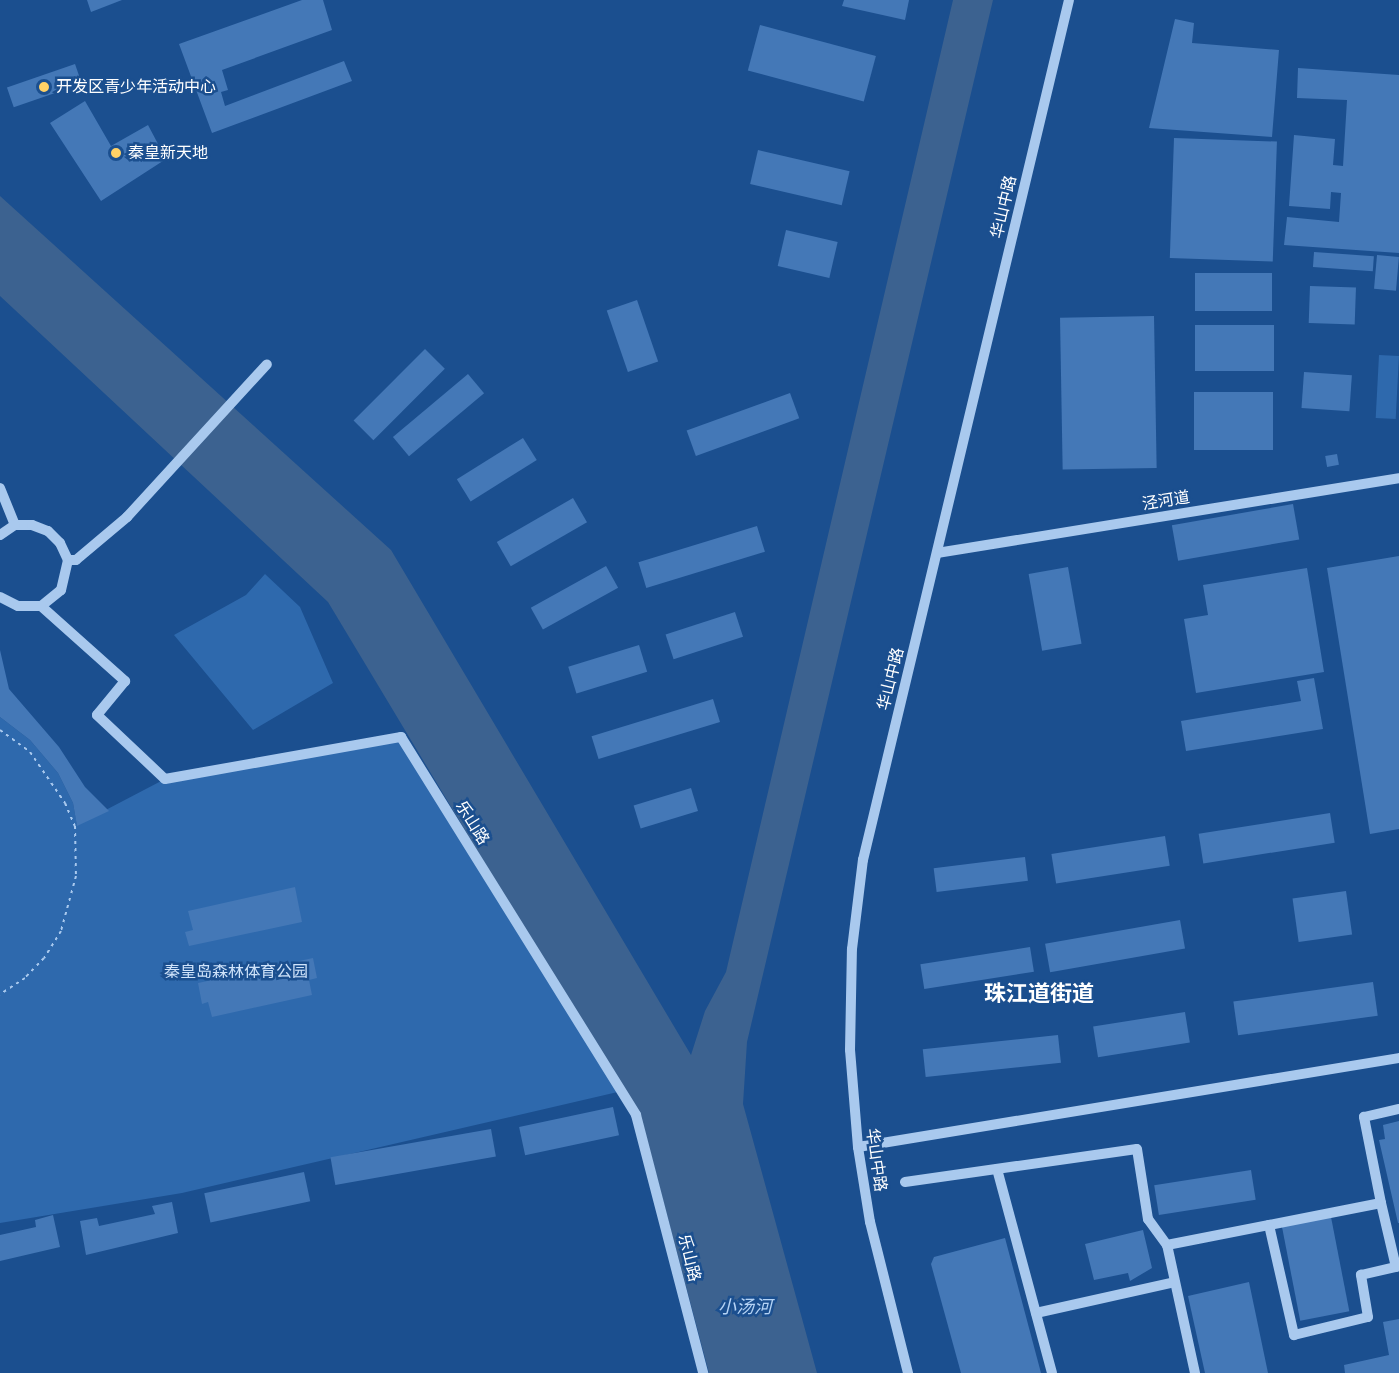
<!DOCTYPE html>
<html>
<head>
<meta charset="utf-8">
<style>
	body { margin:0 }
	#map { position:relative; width:1399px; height:1373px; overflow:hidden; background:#1b4f8f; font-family:Signika,"Noto Sans SC",sans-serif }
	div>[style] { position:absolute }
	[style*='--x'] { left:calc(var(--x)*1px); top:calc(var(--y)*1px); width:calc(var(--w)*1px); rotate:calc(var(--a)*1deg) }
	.green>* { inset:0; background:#2e69ad; transform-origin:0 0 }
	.water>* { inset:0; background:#3c6290 }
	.building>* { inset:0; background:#4478b7; transform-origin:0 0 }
	.path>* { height:2px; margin-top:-1px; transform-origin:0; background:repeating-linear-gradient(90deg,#a9c9ee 0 3px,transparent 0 7.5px) }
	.minor>* { height:10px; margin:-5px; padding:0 5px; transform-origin:5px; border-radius:5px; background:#a9c9ee }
	.dots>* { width:16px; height:16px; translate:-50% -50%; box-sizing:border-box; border:3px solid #1b4f8f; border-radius:50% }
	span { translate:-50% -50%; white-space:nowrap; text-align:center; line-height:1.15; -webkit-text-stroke:5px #1b4f8f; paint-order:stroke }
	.poi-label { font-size:16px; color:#fff }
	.left { translate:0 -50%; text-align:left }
	.street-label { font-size:16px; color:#fff }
	.park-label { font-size:16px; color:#cfe3fa }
	.water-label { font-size:18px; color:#b5d3f5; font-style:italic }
	.district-label { font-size:22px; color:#fff; font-weight:700 }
</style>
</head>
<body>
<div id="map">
	<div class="green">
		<div style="left:1379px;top:355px;width:20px;height:63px;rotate:3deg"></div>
		<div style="clip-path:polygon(265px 574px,300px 607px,333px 683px,253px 730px,174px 635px,246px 595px)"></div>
		<div style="clip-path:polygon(0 717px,30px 740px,58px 773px,73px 803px,77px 825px,165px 779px,401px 737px,622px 1091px,182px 1193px,0 1223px)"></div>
	</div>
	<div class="water">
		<div style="clip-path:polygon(953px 0,993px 0,747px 1042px,743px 1104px,817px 1373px,709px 1373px,644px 1128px,328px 602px,0 296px,0 196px,391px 550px,691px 1055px,705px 1011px,726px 972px)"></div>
	</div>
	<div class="building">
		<div style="clip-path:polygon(87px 0,122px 0,91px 12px)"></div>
		<div style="clip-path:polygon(302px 0,323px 0,332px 30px,222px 70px,228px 90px,221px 92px,225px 106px,344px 61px,352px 81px,212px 133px,179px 44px)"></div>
		<div style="clip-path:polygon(844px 0,909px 0,905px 20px,842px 6px)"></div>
		<div style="clip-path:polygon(1175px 19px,1194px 23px,1192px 43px,1279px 50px,1272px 137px,1149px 128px)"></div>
		<div style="left:760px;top:25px;width:120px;height:47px;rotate:15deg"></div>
		<div style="left:75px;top:64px;width:21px;height:72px;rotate:71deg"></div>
		<div style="clip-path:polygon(1298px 68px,1399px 75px,1399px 253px,1284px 245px,1287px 217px,1339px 222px,1341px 193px,1331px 192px,1330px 209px,1289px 206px,1294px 135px,1335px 139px,1333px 165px,1343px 166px,1347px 100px,1297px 98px)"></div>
		<div style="clip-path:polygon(85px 101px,111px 146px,148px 125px,166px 159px,101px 201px,50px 123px)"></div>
		<div style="left:1174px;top:138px;width:103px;height:120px;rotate:2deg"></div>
		<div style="left:758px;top:150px;width:94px;height:35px;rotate:13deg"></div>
		<div style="left:786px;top:230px;width:53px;height:37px;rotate:13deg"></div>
		<div style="left:1314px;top:252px;width:60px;height:15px;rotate:4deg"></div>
		<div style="left:1377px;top:255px;width:22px;height:34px;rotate:5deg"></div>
		<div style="left:1195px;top:273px;width:77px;height:38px"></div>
		<div style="left:1310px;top:286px;width:46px;height:37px;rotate:2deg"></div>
		<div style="left:637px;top:300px;width:65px;height:32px;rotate:71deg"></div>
		<div style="left:1154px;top:316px;width:152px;height:94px;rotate:89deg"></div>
		<div style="left:1195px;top:325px;width:79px;height:46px"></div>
		<div style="left:425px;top:349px;width:28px;height:101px;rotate:45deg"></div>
		<div style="left:1304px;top:372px;width:48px;height:36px;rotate:4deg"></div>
		<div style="left:468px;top:374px;width:25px;height:98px;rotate:50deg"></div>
		<div style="left:1273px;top:392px;width:58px;height:79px;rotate:90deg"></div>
		<div style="left:790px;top:393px;width:27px;height:110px;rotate:70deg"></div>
		<div style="left:523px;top:438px;width:26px;height:78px;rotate:58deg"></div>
		<div style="left:1337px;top:454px;width:11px;height:12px;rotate:80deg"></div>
		<div style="left:573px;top:498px;width:28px;height:88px;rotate:60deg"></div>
		<div style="left:1293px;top:504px;width:36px;height:123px;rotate:80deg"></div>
		<div style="left:757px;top:526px;width:27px;height:124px;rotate:73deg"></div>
		<div style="clip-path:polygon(1399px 556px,1399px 829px,1370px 834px,1327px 568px)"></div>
		<div style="left:606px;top:566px;width:25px;height:86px;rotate:61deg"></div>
		<div style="left:1068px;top:567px;width:78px;height:40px;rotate:80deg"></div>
		<div style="clip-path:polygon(1307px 568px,1324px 672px,1196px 693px,1184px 619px,1208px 615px,1203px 585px)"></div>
		<div style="left:735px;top:612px;width:26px;height:73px;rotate:72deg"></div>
		<div style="left:639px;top:645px;width:28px;height:74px;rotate:73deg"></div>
		<div style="clip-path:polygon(0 650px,9px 689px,59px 747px,85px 787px,109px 811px,77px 826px,73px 803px,58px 773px,30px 740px,0 717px)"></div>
		<div style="clip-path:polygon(1314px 678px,1323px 729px,1186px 751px,1181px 721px,1301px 701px,1297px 681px)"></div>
		<div style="left:713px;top:699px;width:24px;height:127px;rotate:73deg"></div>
		<div style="left:691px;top:788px;width:24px;height:60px;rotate:73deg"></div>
		<div style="left:1330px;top:813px;width:30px;height:133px;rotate:81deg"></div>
		<div style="left:1165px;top:836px;width:30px;height:115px;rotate:81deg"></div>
		<div style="left:1025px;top:857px;width:24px;height:92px;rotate:83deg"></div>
		<div style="clip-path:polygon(295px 887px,302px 922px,189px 946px,185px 932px,193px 930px,188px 911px)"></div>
		<div style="left:1346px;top:891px;width:44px;height:54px;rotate:82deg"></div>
		<div style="left:1180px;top:920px;width:29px;height:137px;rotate:80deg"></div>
		<div style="left:1030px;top:947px;width:25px;height:111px;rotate:81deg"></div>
		<div style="clip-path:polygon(313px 958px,317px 978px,309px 980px,312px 995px,212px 1017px,208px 1002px,202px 1004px,198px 983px)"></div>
		<div style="left:1373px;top:982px;width:34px;height:141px;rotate:82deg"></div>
		<div style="left:1185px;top:1012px;width:31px;height:93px;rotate:81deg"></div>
		<div style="left:1058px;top:1035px;width:28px;height:136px;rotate:84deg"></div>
		<div style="left:613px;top:1107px;width:29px;height:96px;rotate:78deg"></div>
		<div style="clip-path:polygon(1399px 1121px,1399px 1223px,1398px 1223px,1379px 1140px,1385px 1139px,1383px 1125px)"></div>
		<div style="left:491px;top:1129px;width:28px;height:163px;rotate:80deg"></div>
		<div style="left:1251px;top:1170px;width:30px;height:98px;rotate:81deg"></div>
		<div style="left:304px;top:1172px;width:30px;height:102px;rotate:78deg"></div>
		<div style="clip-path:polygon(172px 1202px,178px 1233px,86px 1255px,80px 1221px,97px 1218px,99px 1226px,155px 1214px,152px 1206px)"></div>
		<div style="clip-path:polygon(53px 1215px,60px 1247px,0 1261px,0 1235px,36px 1227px,35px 1220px)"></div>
		<div style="left:1331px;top:1217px;width:96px;height:50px;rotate:79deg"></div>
		<div style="clip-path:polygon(1143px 1230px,1152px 1268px,1130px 1281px,1128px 1273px,1094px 1280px,1085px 1244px)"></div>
		<div style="clip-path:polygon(1005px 1238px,1041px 1373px,961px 1373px,931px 1264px,934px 1257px)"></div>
		<div style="clip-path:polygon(1249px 1282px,1268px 1373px,1205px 1373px,1188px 1296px)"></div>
		<div style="clip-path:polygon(1399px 1319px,1399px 1373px,1345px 1373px,1344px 1365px,1389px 1355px,1383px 1322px)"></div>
	</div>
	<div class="path">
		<div style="--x:0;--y:730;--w:37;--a:36"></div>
		<div style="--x:30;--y:752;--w:62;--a:55.5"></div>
		<div style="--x:65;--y:803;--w:25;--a:67"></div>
		<div style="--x:75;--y:826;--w:50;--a:88.9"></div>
		<div style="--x:76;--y:876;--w:57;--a:105.3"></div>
		<div style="--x:61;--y:931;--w:32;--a:122"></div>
		<div style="--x:44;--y:958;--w:28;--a:134"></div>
		<div style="--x:25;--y:978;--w:30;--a:147"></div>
	</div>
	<div class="minor">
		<div style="--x:0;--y:488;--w:40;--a:68"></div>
		<div style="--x:15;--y:525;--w:17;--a:0"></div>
		<div style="--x:32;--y:525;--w:17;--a:21"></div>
		<div style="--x:48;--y:531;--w:17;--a:45"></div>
		<div style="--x:60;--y:543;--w:19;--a:65"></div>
		<div style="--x:68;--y:560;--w:31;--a:103"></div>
		<div style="--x:61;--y:590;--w:26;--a:141"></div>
		<div style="--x:41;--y:606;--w:113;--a:41.8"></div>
		<div style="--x:125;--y:681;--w:44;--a:129.5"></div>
		<div style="--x:97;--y:715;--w:93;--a:43.3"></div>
		<div style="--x:165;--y:779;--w:240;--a:-10.1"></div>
		<div style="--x:401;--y:737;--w:445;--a:58.1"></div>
		<div style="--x:636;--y:1115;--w:267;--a:75.4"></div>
		<div style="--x:0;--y:535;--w:18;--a:-34"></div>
		<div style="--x:937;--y:553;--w:468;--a:-9.2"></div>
		<div style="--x:68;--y:560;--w:8;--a:0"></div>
		<div style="--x:76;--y:560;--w:67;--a:-40.1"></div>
		<div style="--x:127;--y:517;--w:207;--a:-47.5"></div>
		<div style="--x:0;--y:597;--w:20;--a:27"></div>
		<div style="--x:18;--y:606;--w:23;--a:0"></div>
		<div style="--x:858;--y:1147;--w:548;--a:-9.34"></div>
		<div style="--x:997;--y:1169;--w:211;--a:74.9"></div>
		<div style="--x:905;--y:1182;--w:234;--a:-8.1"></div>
		<div style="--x:1137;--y:1149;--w:71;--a:81.1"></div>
		<div style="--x:1148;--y:1219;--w:32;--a:54"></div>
		<div style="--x:1269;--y:1225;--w:113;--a:77.2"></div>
		<div style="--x:1294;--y:1335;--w:76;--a:-13.7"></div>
		<div style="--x:1368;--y:1317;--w:43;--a:-99.5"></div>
		<div style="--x:1361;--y:1275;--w:36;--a:-13"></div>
		<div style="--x:1396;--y:1267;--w:66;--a:-103.2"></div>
		<div style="--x:1036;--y:1313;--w:142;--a:-12.6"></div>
		<div style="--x:908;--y:1373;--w:156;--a:-104.1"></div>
		<div style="--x:870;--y:1222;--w:76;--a:-99.1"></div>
		<div style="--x:858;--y:1147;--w:97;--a:-94.7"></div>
		<div style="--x:850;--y:1050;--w:101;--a:-88.9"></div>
		<div style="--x:852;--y:949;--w:90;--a:-83"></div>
		<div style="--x:863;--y:860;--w:884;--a:-76.53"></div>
		<div style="--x:1195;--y:1373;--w:131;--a:-102.3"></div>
		<div style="--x:1167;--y:1245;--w:218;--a:-11.1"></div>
		<div style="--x:1381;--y:1203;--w:88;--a:-101.2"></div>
		<div style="--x:1364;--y:1117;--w:36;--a:-13"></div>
	</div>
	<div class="dots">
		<div style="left:44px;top:87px;background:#ffd166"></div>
		<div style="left:116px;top:153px;background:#ffd166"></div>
	</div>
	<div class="poi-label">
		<span class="left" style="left:56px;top:87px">开发区青少年活动中心</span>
		<span class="left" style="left:128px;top:153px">秦皇新天地</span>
	</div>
	<div class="street-label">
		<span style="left:1004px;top:207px;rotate:-77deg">华山中路</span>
		<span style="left:1166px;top:501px;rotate:-9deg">泾河道</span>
		<span style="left:891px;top:679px;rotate:-76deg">华山中路</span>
		<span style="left:472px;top:823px;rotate:58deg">乐山路</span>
		<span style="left:876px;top:1160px;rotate:82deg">华山中路</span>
		<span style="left:689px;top:1258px;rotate:76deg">乐山路</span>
	</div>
	<div class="park-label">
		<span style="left:236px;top:972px">秦皇岛森林体育公园</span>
	</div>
	<div class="water-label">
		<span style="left:745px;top:1307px">小汤河</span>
	</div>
	<div class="district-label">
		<span style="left:1039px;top:994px">珠江道街道</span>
	</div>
</div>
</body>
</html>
